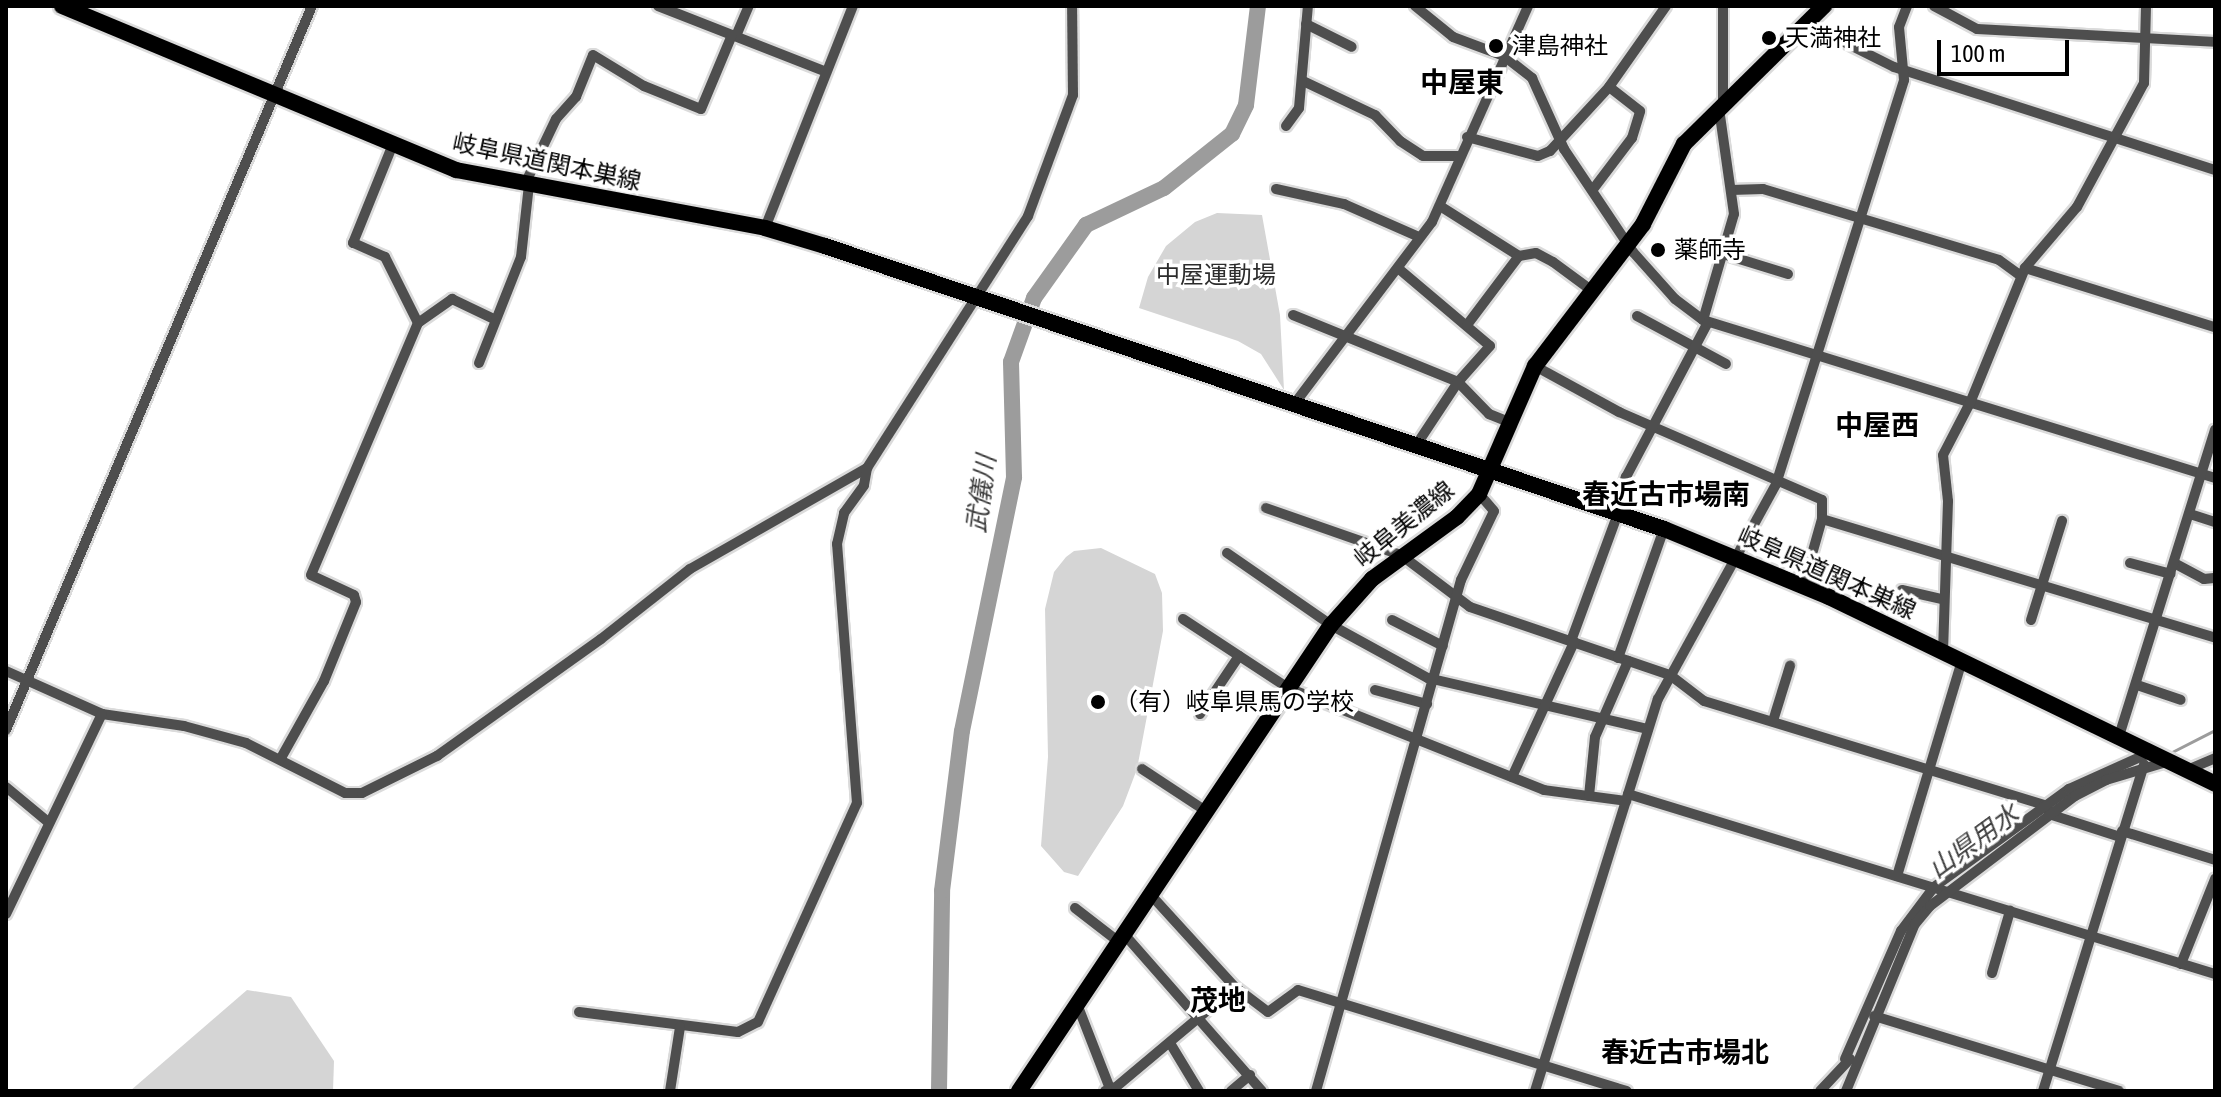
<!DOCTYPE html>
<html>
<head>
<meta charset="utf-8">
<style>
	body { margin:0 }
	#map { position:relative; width:2221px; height:1097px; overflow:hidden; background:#fff; font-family:"Asap Condensed","Noto Sans JP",sans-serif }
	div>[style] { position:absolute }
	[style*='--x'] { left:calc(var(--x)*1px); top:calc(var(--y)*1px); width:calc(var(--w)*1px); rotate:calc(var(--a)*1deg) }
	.green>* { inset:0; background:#d5d5d5 }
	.stream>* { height:3px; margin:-1.5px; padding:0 1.5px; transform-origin:1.5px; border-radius:1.5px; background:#9c9c9c }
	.river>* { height:16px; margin:-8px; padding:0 8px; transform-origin:8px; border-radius:8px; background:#9c9c9c }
	.roads { filter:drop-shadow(2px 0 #dbdbdb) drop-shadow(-2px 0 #dbdbdb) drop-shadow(0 2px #dbdbdb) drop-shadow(0 -2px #dbdbdb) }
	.street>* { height:10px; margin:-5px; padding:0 5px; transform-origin:5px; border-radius:5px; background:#4e4e4e }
	.primary>* { height:16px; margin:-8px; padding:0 8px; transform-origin:8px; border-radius:8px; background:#000 }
	.dots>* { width:22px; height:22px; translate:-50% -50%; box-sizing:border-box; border:4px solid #fff; border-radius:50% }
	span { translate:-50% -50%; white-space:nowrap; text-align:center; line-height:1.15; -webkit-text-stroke:7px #fff; paint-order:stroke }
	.poi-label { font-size:24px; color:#000 }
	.left { translate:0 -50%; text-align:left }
	.street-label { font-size:24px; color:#000 }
	.park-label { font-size:24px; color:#2c2c2c }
	.water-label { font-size:26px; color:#3d3d3d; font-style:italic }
	.quarter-label { font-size:28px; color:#000; font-weight:700 }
	.frame { position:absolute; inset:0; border:8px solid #000; pointer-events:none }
	.scale { position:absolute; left:1937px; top:40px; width:132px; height:36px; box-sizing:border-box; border:4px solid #000; border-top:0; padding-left:10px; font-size:24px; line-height:28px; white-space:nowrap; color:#000; -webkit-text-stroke:6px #fff; paint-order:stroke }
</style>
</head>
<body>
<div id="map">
	<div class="green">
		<div style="clip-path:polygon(1217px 213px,1262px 215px,1280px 315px,1284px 390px,1261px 354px,1238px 341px,1139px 308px,1148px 277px,1166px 246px,1195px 222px)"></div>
		<div style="clip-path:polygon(1101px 548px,1155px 574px,1162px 593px,1163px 631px,1137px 769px,1123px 806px,1078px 876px,1064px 872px,1041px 846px,1048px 757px,1045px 609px,1054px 572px,1066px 557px,1074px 551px)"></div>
		<div style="clip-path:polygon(247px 990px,291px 997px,334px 1061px,333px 1091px,130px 1091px)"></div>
	</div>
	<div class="stream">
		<div style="--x:2168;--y:754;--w:53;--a:-27.1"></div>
	</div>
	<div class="river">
		<div style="--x:939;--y:1091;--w:200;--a:-89.1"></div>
		<div style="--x:942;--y:891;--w:161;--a:-82.9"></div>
		<div style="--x:962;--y:731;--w:259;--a:-78.4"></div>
		<div style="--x:1014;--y:477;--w:115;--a:-91.5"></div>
		<div style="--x:1011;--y:362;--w:68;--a:-70.2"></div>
		<div style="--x:1034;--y:298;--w:90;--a:-54.5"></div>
		<div style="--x:1086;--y:225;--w:86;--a:-25.4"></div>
		<div style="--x:1164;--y:188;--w:87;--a:-38.5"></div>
		<div style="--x:1232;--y:134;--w:32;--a:-64"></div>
		<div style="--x:1246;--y:105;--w:100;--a:-83.1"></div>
	</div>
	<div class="roads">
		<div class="street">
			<div style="--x:658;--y:6;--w:180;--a:21.4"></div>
			<div style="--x:1415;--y:6;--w:49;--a:39.2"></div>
			<div style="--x:1453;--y:37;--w:54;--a:20.4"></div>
			<div style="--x:1504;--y:56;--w:36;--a:38"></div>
			<div style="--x:1532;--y:78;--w:78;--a:65.7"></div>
			<div style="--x:1564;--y:149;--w:124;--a:56.2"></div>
			<div style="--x:1633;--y:252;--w:63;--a:48.2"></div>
			<div style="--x:1675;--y:299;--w:35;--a:37"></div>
			<div style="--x:1703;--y:320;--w:536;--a:17.15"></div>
			<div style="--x:1723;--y:6;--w:95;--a:90"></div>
			<div style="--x:1934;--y:6;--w:49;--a:28.1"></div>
			<div style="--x:1977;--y:29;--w:238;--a:3.1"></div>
			<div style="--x:1806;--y:23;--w:98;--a:26.6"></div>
			<div style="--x:1894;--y:67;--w:337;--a:17.8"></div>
			<div style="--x:1306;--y:24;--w:51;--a:26.6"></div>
			<div style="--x:736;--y:36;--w:33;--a:-67"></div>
			<div style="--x:1303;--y:81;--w:80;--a:25.3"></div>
			<div style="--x:1375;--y:115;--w:36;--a:46"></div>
			<div style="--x:1400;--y:141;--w:27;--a:33"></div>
			<div style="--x:1423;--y:156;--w:37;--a:0"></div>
			<div style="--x:1286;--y:126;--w:22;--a:-54"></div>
			<div style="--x:1299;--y:108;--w:102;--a:-85"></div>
			<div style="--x:1467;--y:137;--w:73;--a:15"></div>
			<div style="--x:1538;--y:156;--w:13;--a:-23"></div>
			<div style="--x:1550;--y:151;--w:87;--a:-47.3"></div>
			<div style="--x:1609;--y:87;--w:99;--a:-54.9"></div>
			<div style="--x:525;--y:184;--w:72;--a:-64.5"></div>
			<div style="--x:556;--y:119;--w:30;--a:-48"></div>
			<div style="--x:576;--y:97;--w:45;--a:-68"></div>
			<div style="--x:593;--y:55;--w:60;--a:31.3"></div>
			<div style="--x:644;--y:86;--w:61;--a:22"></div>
			<div style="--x:701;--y:109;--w:80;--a:-67.3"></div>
			<div style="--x:1594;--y:188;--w:63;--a:-52.8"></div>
			<div style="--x:1632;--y:138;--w:28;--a:-73"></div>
			<div style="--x:1640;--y:111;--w:39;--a:-142"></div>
			<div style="--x:1276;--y:189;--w:70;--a:12.4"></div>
			<div style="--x:1344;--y:204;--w:82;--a:23.7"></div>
			<div style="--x:1731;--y:190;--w:32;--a:-2"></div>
			<div style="--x:1763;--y:189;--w:246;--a:16.7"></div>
			<div style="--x:1999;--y:260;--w:27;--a:36"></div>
			<div style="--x:1440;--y:206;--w:93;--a:32.3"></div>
			<div style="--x:1519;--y:256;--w:17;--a:-10"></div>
			<div style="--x:1536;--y:253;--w:19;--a:28"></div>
			<div style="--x:1553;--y:262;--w:47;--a:36.4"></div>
			<div style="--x:765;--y:228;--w:239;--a:-68.4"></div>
			<div style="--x:1723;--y:254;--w:68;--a:17.1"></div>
			<div style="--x:2025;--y:268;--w:199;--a:17.3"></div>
			<div style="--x:1399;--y:269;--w:119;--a:40.2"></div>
			<div style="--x:1490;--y:346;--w:48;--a:131.6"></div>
			<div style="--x:1458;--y:382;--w:45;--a:45.9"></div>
			<div style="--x:1489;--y:414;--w:24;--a:22"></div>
			<div style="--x:1293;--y:315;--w:178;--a:22.1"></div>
			<div style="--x:1458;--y:382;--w:74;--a:123.5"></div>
			<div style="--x:1637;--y:316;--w:101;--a:28.3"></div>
			<div style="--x:1703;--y:320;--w:110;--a:-73.7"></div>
			<div style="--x:1734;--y:214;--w:107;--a:-98.1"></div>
			<div style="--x:418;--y:323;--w:42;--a:-35.2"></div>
			<div style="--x:452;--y:299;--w:47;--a:25.5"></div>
			<div style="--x:1467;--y:325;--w:86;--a:-53"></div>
			<div style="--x:479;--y:363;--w:114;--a:-68.4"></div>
			<div style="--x:521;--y:257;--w:72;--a:-83.7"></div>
			<div style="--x:1535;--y:366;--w:96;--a:28.7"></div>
			<div style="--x:1619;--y:412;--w:221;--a:23.4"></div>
			<div style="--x:1822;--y:500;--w:19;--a:90"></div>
			<div style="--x:1822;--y:519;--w:411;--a:16.8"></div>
			<div style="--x:1295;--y:403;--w:227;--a:-52.9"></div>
			<div style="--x:1432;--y:222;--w:236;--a:-66"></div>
			<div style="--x:1266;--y:508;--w:143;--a:19.2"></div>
			<div style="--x:1401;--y:555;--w:86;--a:37"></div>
			<div style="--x:1470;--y:607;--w:211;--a:18.8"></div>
			<div style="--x:1670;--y:675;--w:43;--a:37.4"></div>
			<div style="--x:1704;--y:701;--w:356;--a:17"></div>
			<div style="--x:2044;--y:805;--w:13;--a:51"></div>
			<div style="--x:1615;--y:512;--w:37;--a:-73"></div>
			<div style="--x:1626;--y:477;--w:175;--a:-62.1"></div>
			<div style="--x:2190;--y:514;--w:26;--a:18"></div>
			<div style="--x:1227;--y:553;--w:126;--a:34.7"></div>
			<div style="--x:1331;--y:625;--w:111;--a:28.7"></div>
			<div style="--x:1428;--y:678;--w:226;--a:13.1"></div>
			<div style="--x:2130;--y:563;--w:42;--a:15"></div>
			<div style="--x:2174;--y:563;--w:34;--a:28"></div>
			<div style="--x:2204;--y:579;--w:10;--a:-6"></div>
			<div style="--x:1815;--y:584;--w:11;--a:-153"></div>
			<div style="--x:1805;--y:579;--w:62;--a:-74.2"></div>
			<div style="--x:1902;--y:590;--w:41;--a:12.7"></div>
			<div style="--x:1183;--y:619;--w:126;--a:33.3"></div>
			<div style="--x:1288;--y:688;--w:276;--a:21.7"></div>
			<div style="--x:1544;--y:790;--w:83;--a:7.6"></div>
			<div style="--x:1392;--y:620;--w:57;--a:27"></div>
			<div style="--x:2031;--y:620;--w:104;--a:-72.6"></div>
			<div style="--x:1571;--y:641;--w:136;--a:-69.8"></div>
			<div style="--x:1943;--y:652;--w:151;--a:-88.1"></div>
			<div style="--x:1948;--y:501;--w:46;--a:-96.2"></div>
			<div style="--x:1943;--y:455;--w:59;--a:-62.6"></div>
			<div style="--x:1970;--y:403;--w:146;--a:-67.8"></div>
			<div style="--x:2025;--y:268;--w:80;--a:-49.6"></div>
			<div style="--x:2077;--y:207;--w:141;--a:-61.6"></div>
			<div style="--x:2144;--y:83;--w:77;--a:-88.5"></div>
			<div style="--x:1618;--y:658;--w:137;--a:-70.4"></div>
			<div style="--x:6;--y:671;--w:105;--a:24.1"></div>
			<div style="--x:102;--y:714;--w:83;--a:8.3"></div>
			<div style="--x:184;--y:726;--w:64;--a:15.3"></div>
			<div style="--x:246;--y:743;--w:111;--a:26.8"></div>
			<div style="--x:345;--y:793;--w:17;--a:0"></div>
			<div style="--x:362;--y:793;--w:84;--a:-26.3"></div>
			<div style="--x:437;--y:756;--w:201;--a:-35.5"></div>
			<div style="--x:601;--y:639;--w:113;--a:-38.2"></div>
			<div style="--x:690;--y:569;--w:204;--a:-29.7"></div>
			<div style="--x:867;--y:468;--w:299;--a:-57.4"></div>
			<div style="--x:1028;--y:216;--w:129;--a:-69.6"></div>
			<div style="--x:1073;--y:95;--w:89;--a:-90.6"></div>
			<div style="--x:2137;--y:685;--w:46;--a:18.8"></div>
			<div style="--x:1375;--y:690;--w:54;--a:15.1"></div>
			<div style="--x:1200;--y:714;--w:70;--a:-56.1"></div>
			<div style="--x:1773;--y:721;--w:58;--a:-72.8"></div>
			<div style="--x:6;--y:730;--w:786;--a:-67.09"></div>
			<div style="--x:2119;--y:736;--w:321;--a:-72.6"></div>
			<div style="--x:281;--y:758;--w:88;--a:-60.8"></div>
			<div style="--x:324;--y:681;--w:85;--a:-67.9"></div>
			<div style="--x:356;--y:602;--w:7;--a:-106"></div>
			<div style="--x:354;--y:595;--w:47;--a:-155.1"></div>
			<div style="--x:311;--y:575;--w:274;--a:-67"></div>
			<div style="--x:418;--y:323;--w:74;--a:-116.6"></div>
			<div style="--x:385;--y:257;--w:35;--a:-156"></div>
			<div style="--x:353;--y:243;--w:107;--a:-68"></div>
			<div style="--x:1142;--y:769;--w:73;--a:33.3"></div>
			<div style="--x:2187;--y:770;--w:30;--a:-23"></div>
			<div style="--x:1512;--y:777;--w:149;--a:-65.3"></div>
			<div style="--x:6;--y:787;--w:55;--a:39.8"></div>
			<div style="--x:1628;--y:794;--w:614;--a:17.05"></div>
			<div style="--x:1589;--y:796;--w:59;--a:-84.2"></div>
			<div style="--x:1595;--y:737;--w:83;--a:-66.5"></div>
			<div style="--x:2052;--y:815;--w:71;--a:17.9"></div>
			<div style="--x:2122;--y:831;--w:97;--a:17.3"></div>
			<div style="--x:1897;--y:876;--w:225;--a:-73.2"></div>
			<div style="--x:1150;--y:894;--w:126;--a:47.6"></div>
			<div style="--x:1235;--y:987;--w:41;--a:37.1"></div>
			<div style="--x:1268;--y:1012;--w:37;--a:-36"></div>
			<div style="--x:1298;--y:990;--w:344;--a:17.1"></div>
			<div style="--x:1075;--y:908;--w:56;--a:37.7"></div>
			<div style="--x:6;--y:914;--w:222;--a:-64.4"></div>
			<div style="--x:1124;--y:934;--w:209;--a:48.7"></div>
			<div style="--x:2181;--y:964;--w:92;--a:-68.2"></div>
			<div style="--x:1992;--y:973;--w:65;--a:-73.8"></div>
			<div style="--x:1077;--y:1004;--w:93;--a:68.7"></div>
			<div style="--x:579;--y:1012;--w:160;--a:7.2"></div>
			<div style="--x:738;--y:1032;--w:22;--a:-27"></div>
			<div style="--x:758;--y:1022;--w:240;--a:-65.7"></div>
			<div style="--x:857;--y:803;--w:260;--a:-94.4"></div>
			<div style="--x:837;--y:544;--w:32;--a:-77"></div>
			<div style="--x:844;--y:513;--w:34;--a:-54"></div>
			<div style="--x:864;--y:485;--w:17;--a:-80"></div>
			<div style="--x:1874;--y:1016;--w:256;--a:17"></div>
			<div style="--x:1170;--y:1043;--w:56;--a:58.9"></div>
			<div style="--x:1845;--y:1059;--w:140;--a:-66.4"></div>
			<div style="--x:1901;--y:931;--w:55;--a:-53.1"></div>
			<div style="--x:1934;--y:887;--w:167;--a:-36"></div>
			<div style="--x:2069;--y:789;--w:88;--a:-24.2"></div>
			<div style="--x:670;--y:1091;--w:65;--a:-81.1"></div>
			<div style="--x:1105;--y:1091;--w:12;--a:-20"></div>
			<div style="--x:1116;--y:1087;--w:155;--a:-40"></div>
			<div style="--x:1231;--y:1091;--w:25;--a:-40"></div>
			<div style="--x:1316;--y:1091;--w:531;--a:-74.16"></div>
			<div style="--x:1461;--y:580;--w:76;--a:-64.4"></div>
			<div style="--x:1494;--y:511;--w:23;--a:-131"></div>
			<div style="--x:1535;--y:1091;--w:411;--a:-72.6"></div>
			<div style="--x:1658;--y:699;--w:245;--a:-61.2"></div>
			<div style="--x:1776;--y:484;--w:424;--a:-72.4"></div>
			<div style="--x:1904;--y:80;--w:53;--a:-95.4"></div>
			<div style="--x:1899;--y:27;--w:22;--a:-69"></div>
			<div style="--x:1820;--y:1091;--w:44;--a:-46.8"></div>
			<div style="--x:1846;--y:1091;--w:181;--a:-67.6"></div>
			<div style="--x:1915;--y:924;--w:23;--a:-50"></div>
			<div style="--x:1930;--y:906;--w:182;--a:-37.2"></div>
			<div style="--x:2075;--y:796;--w:35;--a:-27"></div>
			<div style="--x:2106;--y:780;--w:63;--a:-16.7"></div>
			<div style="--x:2043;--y:1091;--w:342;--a:-72.8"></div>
		</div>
		<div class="primary">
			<div style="--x:62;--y:6;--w:427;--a:22.6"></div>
			<div style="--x:456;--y:170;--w:314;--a:10.6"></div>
			<div style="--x:765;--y:228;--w:63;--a:16.7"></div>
			<div style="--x:825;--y:246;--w:885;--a:18.64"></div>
			<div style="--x:1664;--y:529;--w:178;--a:22.4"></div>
			<div style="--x:1829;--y:597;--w:429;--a:25.8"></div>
			<div style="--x:1019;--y:1091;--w:561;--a:-56.2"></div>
			<div style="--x:1331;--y:625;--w:62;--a:-48.3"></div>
			<div style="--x:1372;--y:579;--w:105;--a:-36.1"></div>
			<div style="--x:1457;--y:517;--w:32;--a:-46"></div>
			<div style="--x:1479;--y:494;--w:140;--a:-66.4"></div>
			<div style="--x:1535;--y:366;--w:178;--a:-52.7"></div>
			<div style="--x:1643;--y:224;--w:90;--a:-62.9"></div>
			<div style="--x:1684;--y:144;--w:197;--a:-44.6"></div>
		</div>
	</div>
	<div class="dots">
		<div style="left:1769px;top:38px;background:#000"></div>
		<div style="left:1496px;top:46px;background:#000"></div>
		<div style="left:1658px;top:250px;background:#000"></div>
		<div style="left:1098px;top:702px;background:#000"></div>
	</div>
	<div class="poi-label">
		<span class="left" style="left:1785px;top:38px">天満神社</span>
		<span class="left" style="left:1512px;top:46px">津島神社</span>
		<span class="left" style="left:1674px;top:250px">薬師寺</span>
		<span class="left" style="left:1114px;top:702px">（有）岐阜県馬の学校</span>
	</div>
	<div class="street-label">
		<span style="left:547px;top:162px;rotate:12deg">岐阜県道関本巣線</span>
		<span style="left:1404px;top:524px;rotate:-39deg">岐阜美濃線</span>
		<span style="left:1827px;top:573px;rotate:24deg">岐阜県道関本巣線</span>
	</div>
	<div class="park-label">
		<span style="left:1216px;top:275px">中屋運動場</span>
	</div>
	<div class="water-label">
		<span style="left:982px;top:494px;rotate:-82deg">武儀川</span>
		<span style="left:1974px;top:842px;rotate:-36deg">山県用水</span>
	</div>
	<div class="quarter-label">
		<span style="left:1462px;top:82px">中屋東</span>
		<span style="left:1877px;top:425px">中屋西</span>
		<span style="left:1666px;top:494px">春近古市場南</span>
		<span style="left:1218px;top:1000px">茂地</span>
		<span style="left:1685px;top:1052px">春近古市場北</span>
	</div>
	<div class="frame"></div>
	<div class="scale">100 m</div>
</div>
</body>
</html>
